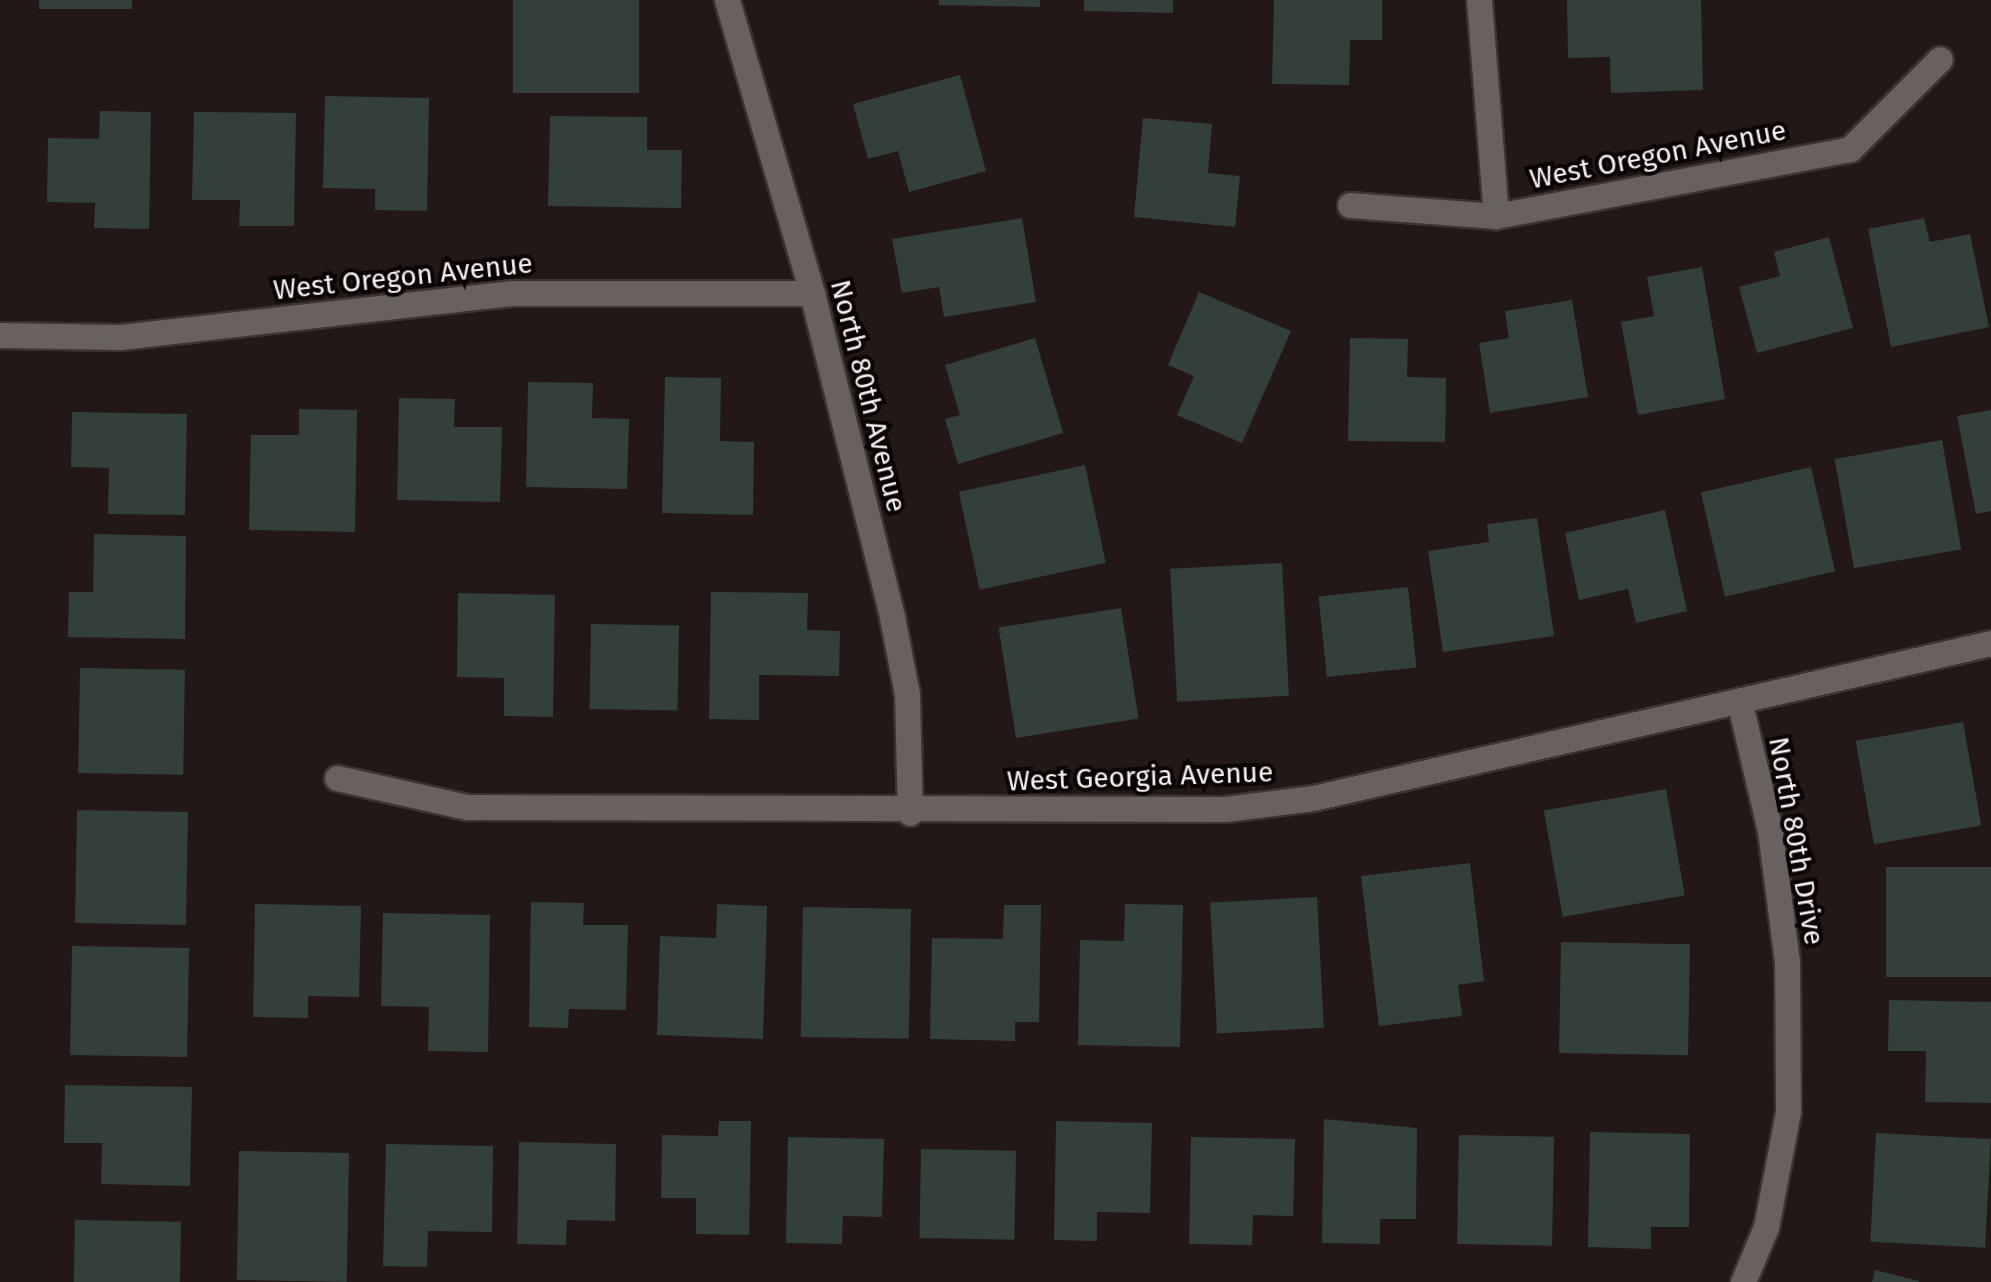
<!DOCTYPE html>
<html>
<head>
<meta charset="utf-8">
<style>
	body { margin:0 }
	#map { position:relative; width:1991px; height:1282px; overflow:hidden; background:#241816; font-family:"Fira Sans",sans-serif }
	div>[style] { position:absolute }
	[style*='--x'] { left:calc(var(--x)*1px); top:calc(var(--y)*1px); width:calc(var(--w)*1px); rotate:calc(var(--a)*1deg) }
	.building>* { inset:0; background:#323f3b; transform-origin:0 0 }
	.roads { filter:drop-shadow(2px 0 #3d3230) drop-shadow(-2px 0 #3d3230) drop-shadow(0 2px #3d3230) drop-shadow(0 -2px #3d3230) }
	.street>* { height:25px; margin:-12.5px; padding:0 12.5px; transform-origin:12.5px; border-radius:12.5px; background:#686160 }
	span { translate:-50% -50%; white-space:nowrap; text-align:center; line-height:1.15; -webkit-text-stroke:8px #090505; paint-order:stroke }
	.street-label { font-size:28px; color:#f8efee }
</style>
</head>
<body>
<div id="map">
	<div class="building">
		<div style="left:39px;top:0;width:93px;height:9px"></div>
		<div style="left:513px;top:0;width:126px;height:93px"></div>
		<div style="clip-path:polygon(939px 0,1040px 0,1040px 7px,939px 5px)"></div>
		<div style="clip-path:polygon(1084px 0,1173px 0,1173px 13px,1084px 11px)"></div>
		<div style="clip-path:polygon(1274px 0,1382px 0,1382px 40px,1350px 40px,1349px 85px,1272px 84px)"></div>
		<div style="clip-path:polygon(1567px 0,1701px 0,1703px 90px,1611px 93px,1610px 57px,1568px 58px)"></div>
		<div style="clip-path:polygon(960px 75px,986px 171px,909px 192px,898px 151px,868px 159px,853px 104px)"></div>
		<div style="clip-path:polygon(325px 96px,429px 98px,427px 211px,375px 210px,375px 189px,323px 188px)"></div>
		<div style="clip-path:polygon(100px 111px,151px 112px,149px 229px,94px 228px,95px 203px,47px 202px,48px 138px,99px 139px)"></div>
		<div style="clip-path:polygon(194px 112px,296px 113px,294px 226px,239px 226px,240px 200px,192px 200px)"></div>
		<div style="clip-path:polygon(550px 116px,647px 117px,647px 150px,682px 150px,681px 208px,548px 206px)"></div>
		<div style="clip-path:polygon(1143px 118px,1212px 124px,1208px 173px,1240px 176px,1235px 227px,1134px 217px)"></div>
		<div style="clip-path:polygon(1022px 218px,1036px 302px,944px 317px,939px 287px,902px 293px,892px 239px)"></div>
		<div style="clip-path:polygon(1924px 218px,1930px 242px,1970px 234px,1989px 327px,1891px 347px,1868px 229px)"></div>
		<div style="clip-path:polygon(1829px 237px,1853px 328px,1757px 353px,1739px 287px,1780px 276px,1774px 252px)"></div>
		<div style="clip-path:polygon(1702px 267px,1725px 399px,1638px 415px,1621px 322px,1654px 316px,1647px 277px)"></div>
		<div style="clip-path:polygon(1199px 292px,1291px 331px,1242px 443px,1177px 415px,1194px 376px,1168px 365px)"></div>
		<div style="clip-path:polygon(1572px 300px,1588px 397px,1490px 413px,1479px 343px,1509px 338px,1505px 311px)"></div>
		<div style="clip-path:polygon(1035px 338px,1063px 433px,958px 464px,945px 419px,960px 415px,945px 365px)"></div>
		<div style="clip-path:polygon(1350px 338px,1408px 339px,1407px 377px,1446px 378px,1445px 442px,1348px 441px)"></div>
		<div style="clip-path:polygon(665px 377px,721px 378px,720px 441px,754px 442px,753px 515px,662px 513px)"></div>
		<div style="clip-path:polygon(528px 382px,593px 383px,592px 418px,629px 419px,627px 489px,526px 487px)"></div>
		<div style="clip-path:polygon(399px 398px,455px 399px,454px 427px,502px 427px,500px 502px,397px 500px)"></div>
		<div style="clip-path:polygon(299px 409px,357px 410px,355px 532px,249px 530px,251px 435px,299px 435px)"></div>
		<div style="clip-path:polygon(1991px 410px,1991px 511px,1976px 514px,1957px 416px)"></div>
		<div style="clip-path:polygon(72px 412px,187px 414px,185px 515px,108px 514px,109px 468px,71px 467px)"></div>
		<div style="left:1942px;top:440px;width:111px;height:109px;rotate:80deg"></div>
		<div style="left:1085px;top:465px;width:100px;height:129px;rotate:78deg"></div>
		<div style="left:1811px;top:467px;width:107px;height:113px;rotate:77deg"></div>
		<div style="clip-path:polygon(1665px 510px,1687px 611px,1636px 623px,1628px 589px,1579px 600px,1565px 533px)"></div>
		<div style="clip-path:polygon(1537px 518px,1554px 636px,1443px 652px,1428px 551px,1489px 542px,1487px 524px)"></div>
		<div style="clip-path:polygon(94px 534px,186px 536px,185px 639px,68px 637px,69px 592px,93px 592px)"></div>
		<div style="left:1282px;top:563px;width:133px;height:112px;rotate:87deg"></div>
		<div style="left:1408px;top:587px;width:81px;height:90px;rotate:84deg"></div>
		<div style="clip-path:polygon(711px 592px,808px 593px,807px 630px,840px 631px,839px 676px,759px 675px,759px 720px,709px 719px)"></div>
		<div style="clip-path:polygon(458px 593px,555px 595px,553px 717px,504px 716px,504px 678px,457px 677px)"></div>
		<div style="left:1121px;top:608px;width:112px;height:124px;rotate:81deg"></div>
		<div style="left:591px;top:624px;width:88px;height:85px;rotate:1deg"></div>
		<div style="left:80px;top:668px;width:105px;height:105px;rotate:1deg"></div>
		<div style="left:1963px;top:722px;width:105px;height:109px;rotate:80deg"></div>
		<div style="left:1666px;top:789px;width:108px;height:124px;rotate:80deg"></div>
		<div style="left:77px;top:810px;width:111px;height:113px;rotate:1deg"></div>
		<div style="clip-path:polygon(1470px 863px,1484px 981px,1458px 985px,1462px 1016px,1379px 1026px,1361px 876px)"></div>
		<div style="left:1991px;top:867px;width:110px;height:105px;rotate:90deg"></div>
		<div style="left:1317px;top:897px;width:131px;height:107px;rotate:87deg"></div>
		<div style="clip-path:polygon(531px 902px,584px 903px,583px 925px,628px 925px,626px 1010px,569px 1009px,568px 1028px,529px 1027px)"></div>
		<div style="clip-path:polygon(255px 904px,361px 906px,359px 997px,308px 996px,308px 1018px,253px 1017px)"></div>
		<div style="clip-path:polygon(717px 904px,767px 906px,763px 1039px,657px 1035px,660px 936px,716px 938px)"></div>
		<div style="clip-path:polygon(1125px 904px,1183px 905px,1180px 1047px,1078px 1045px,1080px 940px,1124px 941px)"></div>
		<div style="clip-path:polygon(1004px 905px,1041px 905px,1039px 1022px,1015px 1022px,1015px 1041px,930px 1039px,932px 938px,1003px 939px)"></div>
		<div style="left:803px;top:907px;width:108px;height:130px;rotate:1deg"></div>
		<div style="clip-path:polygon(383px 913px,490px 915px,488px 1052px,428px 1051px,429px 1007px,381px 1006px)"></div>
		<div style="left:1561px;top:942px;width:129px;height:111px;rotate:1deg"></div>
		<div style="left:72px;top:946px;width:117px;height:109px;rotate:1deg"></div>
		<div style="clip-path:polygon(1889px 1000px,1991px 1002px,1991px 1103px,1925px 1102px,1926px 1051px,1888px 1051px)"></div>
		<div style="clip-path:polygon(65px 1085px,192px 1087px,190px 1186px,101px 1184px,102px 1143px,64px 1143px)"></div>
		<div style="clip-path:polygon(1324px 1119px,1417px 1128px,1416px 1219px,1380px 1219px,1380px 1244px,1322px 1243px)"></div>
		<div style="clip-path:polygon(719px 1121px,751px 1121px,749px 1235px,696px 1234px,696px 1198px,661px 1198px,662px 1135px,718px 1136px)"></div>
		<div style="clip-path:polygon(1056px 1121px,1152px 1123px,1150px 1213px,1097px 1212px,1097px 1241px,1054px 1240px)"></div>
		<div style="clip-path:polygon(1590px 1132px,1690px 1134px,1689px 1227px,1651px 1227px,1651px 1249px,1588px 1247px)"></div>
		<div style="left:1876px;top:1133px;width:115px;height:109px;rotate:3deg"></div>
		<div style="left:1459px;top:1135px;width:95px;height:109px;rotate:1deg"></div>
		<div style="clip-path:polygon(788px 1137px,884px 1139px,882px 1217px,843px 1216px,842px 1244px,786px 1243px)"></div>
		<div style="clip-path:polygon(1191px 1137px,1295px 1139px,1293px 1216px,1253px 1215px,1252px 1245px,1189px 1244px)"></div>
		<div style="clip-path:polygon(519px 1142px,616px 1144px,615px 1221px,567px 1220px,566px 1245px,517px 1244px)"></div>
		<div style="clip-path:polygon(386px 1144px,493px 1146px,492px 1232px,428px 1231px,427px 1267px,383px 1266px)"></div>
		<div style="left:921px;top:1149px;width:95px;height:89px;rotate:1deg"></div>
		<div style="left:239px;top:1151px;width:110px;height:129px;rotate:1deg"></div>
		<div style="left:75px;top:1220px;width:106px;height:62px;rotate:1deg"></div>
		<div style="clip-path:polygon(1875px 1270px,1919px 1281px,1919px 1282px,1872px 1282px)"></div>
	</div>
	<div class="roads">
		<div class="street">
			<div style="--x:727;--y:0;--w:305;--a:73.8"></div>
			<div style="--x:812;--y:293;--w:334;--a:76.1"></div>
			<div style="--x:892;--y:617;--w:78;--a:79"></div>
			<div style="--x:907;--y:694;--w:119;--a:88.6"></div>
			<div style="--x:1479;--y:0;--w:217;--a:85.5"></div>
			<div style="--x:1350;--y:205;--w:146;--a:4.3"></div>
			<div style="--x:1496;--y:216;--w:360;--a:-10.7"></div>
			<div style="--x:1850;--y:149;--w:127;--a:-45"></div>
			<div style="--x:0;--y:335;--w:120;--a:1"></div>
			<div style="--x:120;--y:337;--w:395;--a:-6.4"></div>
			<div style="--x:513;--y:293;--w:299;--a:0"></div>
			<div style="--x:1740;--y:704;--w:130;--a:76.7"></div>
			<div style="--x:1770;--y:831;--w:132;--a:82.6"></div>
			<div style="--x:1787;--y:962;--w:150;--a:89.6"></div>
			<div style="--x:1788;--y:1112;--w:117;--a:100.8"></div>
			<div style="--x:1766;--y:1227;--w:60;--a:112.7"></div>
			<div style="--x:337;--y:778;--w:133;--a:12.6"></div>
			<div style="--x:467;--y:807;--w:758;--a:0.15"></div>
			<div style="--x:1225;--y:809;--w:89;--a:-7.1"></div>
			<div style="--x:1313;--y:798;--w:695;--a:-12.88"></div>
		</div>
	</div>
	<div class="street-label">
		<span style="left:1658px;top:155px;rotate:-11deg">West Oregon Avenue</span>
		<span style="left:403px;top:277px;rotate:-6deg">West Oregon Avenue</span>
		<span style="left:868px;top:396px;rotate:76deg">North 80th Avenue</span>
		<span style="left:1140px;top:777px;rotate:-2deg">West Georgia Avenue</span>
		<span style="left:1796px;top:841px;rotate:80deg">North 80th Drive</span>
	</div>
</div>
</body>
</html>
